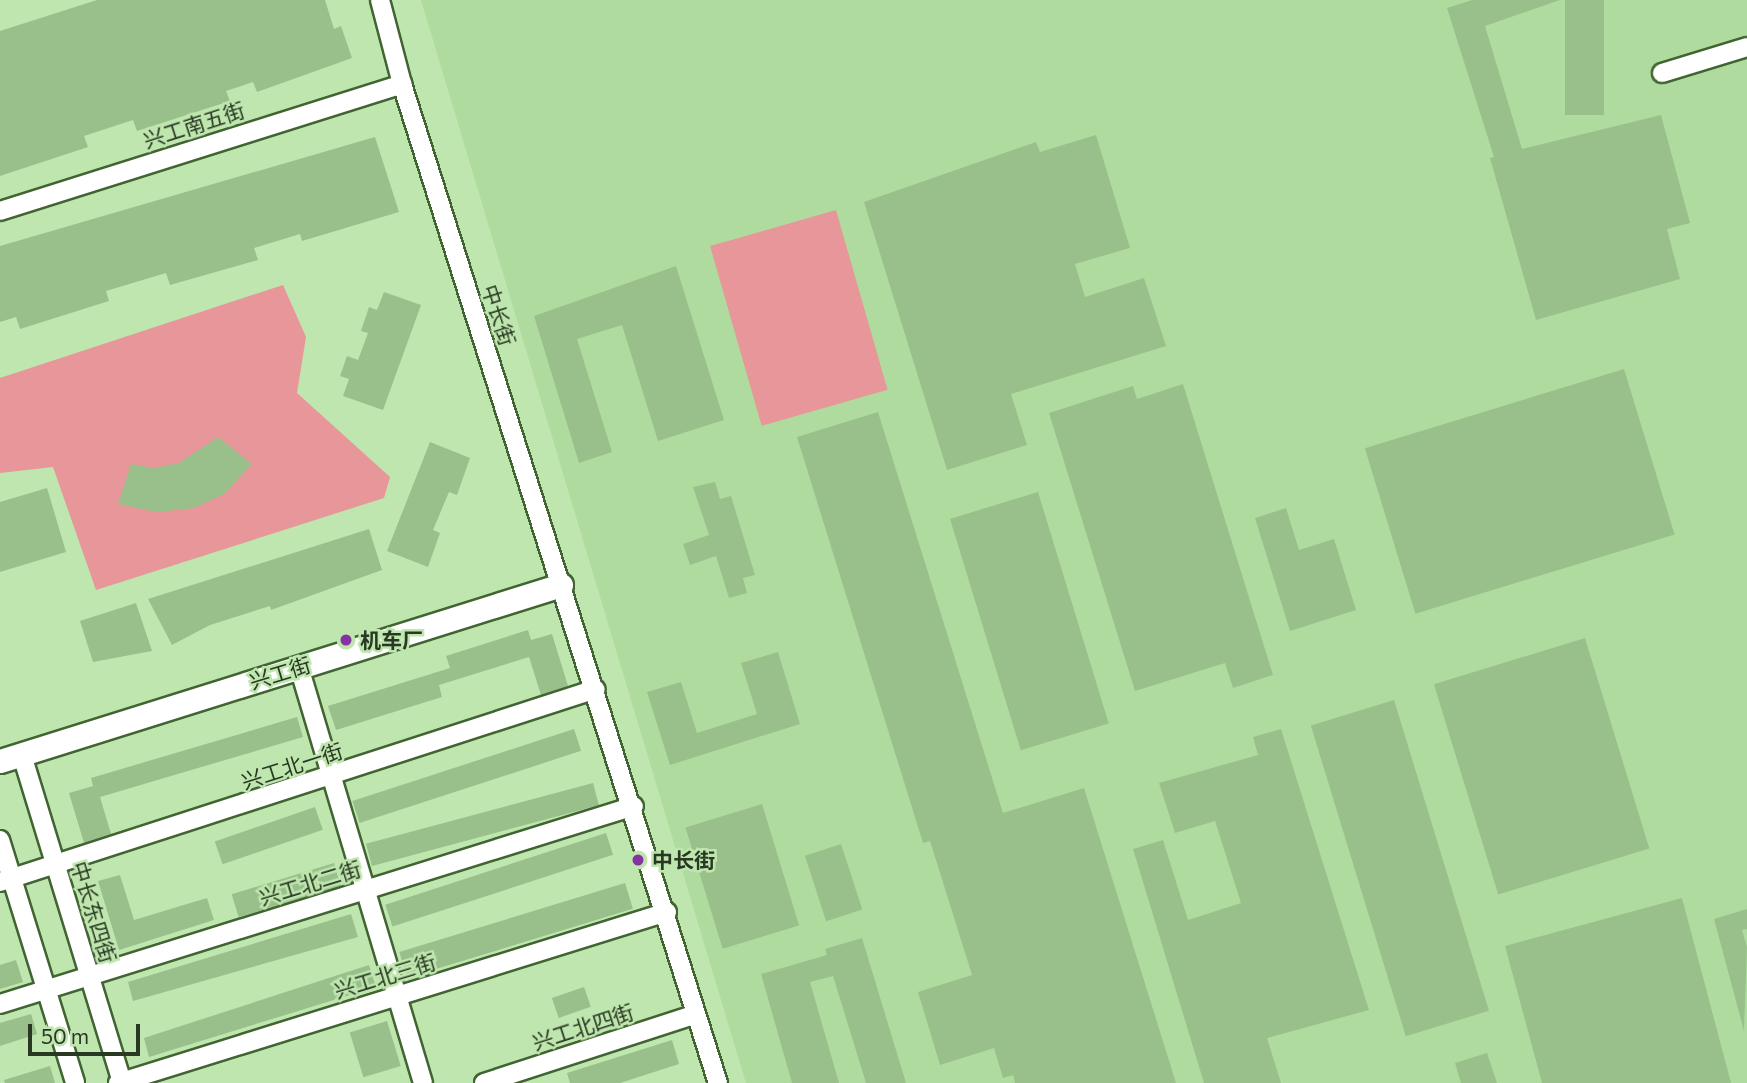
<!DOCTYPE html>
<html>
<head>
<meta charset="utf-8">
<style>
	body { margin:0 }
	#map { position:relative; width:1747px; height:1083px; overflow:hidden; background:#bee6ae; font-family:Commissioner,"Noto Sans SC",sans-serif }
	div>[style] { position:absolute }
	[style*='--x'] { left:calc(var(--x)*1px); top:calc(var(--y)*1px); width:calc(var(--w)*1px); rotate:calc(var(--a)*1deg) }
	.built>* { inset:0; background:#afdc9e }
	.green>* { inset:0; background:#e79699; transform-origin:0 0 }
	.building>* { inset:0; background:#99c08a; transform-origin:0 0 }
	.roads { filter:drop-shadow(2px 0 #416432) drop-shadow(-2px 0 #416432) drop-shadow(0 2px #416432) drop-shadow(0 -2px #416432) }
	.minor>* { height:18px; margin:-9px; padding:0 9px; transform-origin:9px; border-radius:9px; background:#fff }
	.major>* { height:23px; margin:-11.5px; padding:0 11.5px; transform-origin:11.5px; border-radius:11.5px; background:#fff }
	.dots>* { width:19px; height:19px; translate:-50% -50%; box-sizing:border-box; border:4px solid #bee6ae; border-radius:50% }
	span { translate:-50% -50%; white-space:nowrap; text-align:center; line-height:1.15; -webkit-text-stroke:5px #bee6ae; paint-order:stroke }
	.street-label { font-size:21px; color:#283822 }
	.poi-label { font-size:21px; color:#283822; font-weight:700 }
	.left { translate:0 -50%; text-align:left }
	.scale { position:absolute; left:28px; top:1024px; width:112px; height:32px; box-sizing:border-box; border:4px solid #283822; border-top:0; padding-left:9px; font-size:21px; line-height:24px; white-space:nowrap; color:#283822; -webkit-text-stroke:5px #bee6ae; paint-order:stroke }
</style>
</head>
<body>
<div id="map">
	<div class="built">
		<div style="clip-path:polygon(421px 0,1747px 0,1747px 1083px,746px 1083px)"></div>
	</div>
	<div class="green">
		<div style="left:836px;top:210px;width:187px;height:131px;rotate:74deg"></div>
		<div style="clip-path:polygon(283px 285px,306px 337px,297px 393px,390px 477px,384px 498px,96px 590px,53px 467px,0 473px,0 378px)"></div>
	</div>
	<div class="building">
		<div style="clip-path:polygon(97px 0,325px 0,334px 29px,341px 26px,352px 58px,257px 92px,253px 82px,226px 91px,230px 101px,137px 131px,133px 120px,84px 136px,88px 147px,0 176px,0 31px)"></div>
		<div style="clip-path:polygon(1472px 0,1560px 0,1485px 26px,1522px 149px,1661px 115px,1690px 223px,1667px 229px,1680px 279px,1536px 320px,1490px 158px,1494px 157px,1447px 8px)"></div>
		<div style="left:1565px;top:0;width:39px;height:115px"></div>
		<div style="clip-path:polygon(1096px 135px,1130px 248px,1075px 264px,1085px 297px,1144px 278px,1166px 346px,1011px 394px,1027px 445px,947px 470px,864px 202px,1036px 142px,1040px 152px)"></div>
		<div style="clip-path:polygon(375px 137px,399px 212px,302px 241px,300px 234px,254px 248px,258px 260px,170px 285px,166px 273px,106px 291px,109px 301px,20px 329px,16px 317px,0 322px,0 246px)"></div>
		<div style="clip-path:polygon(676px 266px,724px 420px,658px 441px,622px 325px,577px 339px,612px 452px,579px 463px,534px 316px)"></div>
		<div style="clip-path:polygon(384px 292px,421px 305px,383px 410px,343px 396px,349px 379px,340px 376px,347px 356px,358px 360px,368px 333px,361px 331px,369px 307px,377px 310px)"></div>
		<div style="left:1624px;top:369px;width:173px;height:271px;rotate:73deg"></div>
		<div style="clip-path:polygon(1183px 384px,1273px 675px,1233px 688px,1225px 663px,1135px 691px,1049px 413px,1133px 386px,1137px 399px)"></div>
		<div style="clip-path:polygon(878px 412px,1003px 813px,1084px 788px,1176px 1083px,1015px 1083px,1013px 1075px,1003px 1078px,994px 1048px,940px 1065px,918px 992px,972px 975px,930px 841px,923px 843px,797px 437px)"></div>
		<div style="clip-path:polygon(218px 437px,252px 464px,224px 494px,194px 508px,157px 512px,118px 504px,131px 464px,154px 468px,179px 463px)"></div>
		<div style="clip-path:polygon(430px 442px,470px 458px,457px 495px,449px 492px,433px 530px,440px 533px,428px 567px,387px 551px)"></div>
		<div style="clip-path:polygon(715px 482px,720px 499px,731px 496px,755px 575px,743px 578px,747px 593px,729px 598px,716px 556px,690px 565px,683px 544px,709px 535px,693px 487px)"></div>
		<div style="clip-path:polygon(47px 488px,66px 552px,0 572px,0 502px)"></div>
		<div style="left:1038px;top:492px;width:242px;height:92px;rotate:73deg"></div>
		<div style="clip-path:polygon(1286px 508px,1299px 550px,1334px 539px,1356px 610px,1290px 631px,1255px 518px)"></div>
		<div style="clip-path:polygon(369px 529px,382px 570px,271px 610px,270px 606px,210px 625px,172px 645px,148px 599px)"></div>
		<div style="clip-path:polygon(136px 603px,152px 651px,93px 662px,80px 621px)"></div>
		<div style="clip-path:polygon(528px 630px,531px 640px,552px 634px,568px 686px,541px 695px,529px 657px,439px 685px,442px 697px,336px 730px,328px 706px,450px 668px,446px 656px)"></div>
		<div style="left:1585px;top:638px;width:220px;height:158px;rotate:73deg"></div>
		<div style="clip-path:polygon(778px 652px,800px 724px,670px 765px,647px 692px,681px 682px,697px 733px,757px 714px,741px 663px)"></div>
		<div style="left:1394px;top:700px;width:325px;height:87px;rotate:73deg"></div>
		<div style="clip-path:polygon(297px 717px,303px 737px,100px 797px,111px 834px,84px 843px,69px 793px,93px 786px,91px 778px)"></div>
		<div style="left:574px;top:729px;width:23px;height:233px;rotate:72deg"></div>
		<div style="clip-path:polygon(1281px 729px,1369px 1010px,1267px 1038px,1281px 1083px,1204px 1083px,1133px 849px,1163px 840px,1188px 920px,1241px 903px,1215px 821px,1175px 833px,1159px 783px,1258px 755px,1253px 737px)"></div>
		<div style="left:593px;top:783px;width:23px;height:235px;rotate:75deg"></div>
		<div style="left:762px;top:804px;width:127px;height:80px;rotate:73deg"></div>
		<div style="left:315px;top:807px;width:24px;height:106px;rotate:71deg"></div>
		<div style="left:606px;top:833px;width:23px;height:232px;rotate:72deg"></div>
		<div style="left:841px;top:844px;width:69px;height:38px;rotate:72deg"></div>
		<div style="left:334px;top:863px;width:24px;height:107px;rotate:73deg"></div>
		<div style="clip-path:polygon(120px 875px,134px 920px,207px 898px,214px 920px,119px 950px,98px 881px)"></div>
		<div style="left:625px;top:883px;width:27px;height:236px;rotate:73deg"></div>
		<div style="clip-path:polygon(1682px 898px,1731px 1083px,1542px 1083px,1505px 946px)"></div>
		<div style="clip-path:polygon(1747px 909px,1747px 929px,1742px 930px,1747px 947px,1744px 1031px,1714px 919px)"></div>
		<div style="clip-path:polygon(351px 914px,358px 937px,133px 1001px,128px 982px)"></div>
		<div style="clip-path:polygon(862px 938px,906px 1083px,866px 1083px,833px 976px,810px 982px,839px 1083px,792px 1083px,761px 974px,827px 955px,825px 949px)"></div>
		<div style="clip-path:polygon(16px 960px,23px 982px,0 989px,0 965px)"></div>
		<div style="clip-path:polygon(369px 965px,376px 987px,149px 1057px,144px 1038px)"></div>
		<div style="left:584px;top:987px;width:21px;height:34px;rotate:71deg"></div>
		<div style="clip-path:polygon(31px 1014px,37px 1034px,0 1046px,0 1023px)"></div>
		<div style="left:387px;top:1021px;width:47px;height:39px;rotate:73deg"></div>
		<div style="clip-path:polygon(672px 1040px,679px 1064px,620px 1083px,570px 1083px,567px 1073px)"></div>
		<div style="clip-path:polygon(1487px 1053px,1497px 1083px,1461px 1083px,1455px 1063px)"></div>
		<div style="clip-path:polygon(50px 1066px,55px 1083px,5px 1083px,4px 1080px)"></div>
	</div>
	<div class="roads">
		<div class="minor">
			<div style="--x:380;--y:0;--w:87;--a:75.3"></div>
			<div style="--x:402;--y:84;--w:1048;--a:72.45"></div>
			<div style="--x:1662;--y:73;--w:89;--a:-17"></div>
			<div style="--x:0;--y:211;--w:422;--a:-17.5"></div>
			<div style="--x:299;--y:667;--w:434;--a:73.4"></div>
			<div style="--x:22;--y:755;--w:343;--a:73"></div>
			<div style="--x:0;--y:840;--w:254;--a:72.8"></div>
			<div style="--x:0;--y:882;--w:626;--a:-17.94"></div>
			<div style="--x:0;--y:1004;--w:664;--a:-17.34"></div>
			<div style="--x:118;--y:1083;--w:575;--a:-17.3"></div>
			<div style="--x:484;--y:1083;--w:223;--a:-18"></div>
		</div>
		<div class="major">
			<div style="--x:0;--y:761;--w:588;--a:-17.42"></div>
		</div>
	</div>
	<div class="dots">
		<div style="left:346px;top:640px;background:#8632a1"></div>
		<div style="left:638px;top:860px;background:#8632a1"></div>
	</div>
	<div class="street-label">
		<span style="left:194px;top:125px;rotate:-18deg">兴工南五街</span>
		<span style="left:499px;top:315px;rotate:72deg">中长街</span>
		<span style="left:280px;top:673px;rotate:-17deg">兴工街</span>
		<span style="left:292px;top:766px;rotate:-18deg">兴工北一街</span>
		<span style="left:310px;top:883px;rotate:-17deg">兴工北二街</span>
		<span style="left:94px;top:912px;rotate:73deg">中长东四街</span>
		<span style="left:385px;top:976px;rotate:-17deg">兴工北三街</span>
		<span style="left:583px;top:1027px;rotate:-18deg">兴工北四街</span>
	</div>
	<div class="poi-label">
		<span class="left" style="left:360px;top:640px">机车厂</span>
		<span class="left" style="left:652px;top:860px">中长街</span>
	</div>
	<div class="scale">50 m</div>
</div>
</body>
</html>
